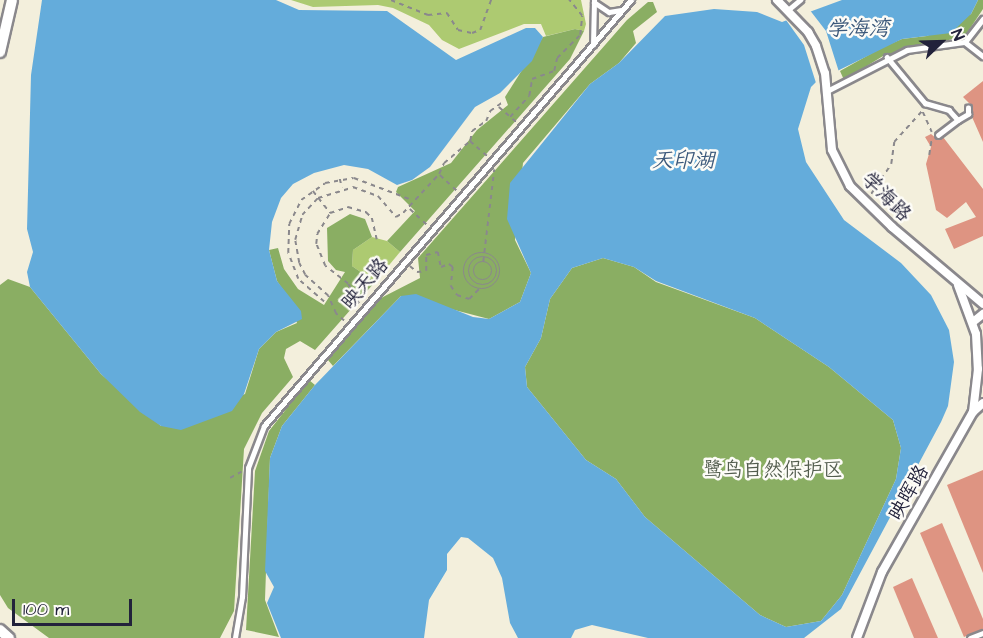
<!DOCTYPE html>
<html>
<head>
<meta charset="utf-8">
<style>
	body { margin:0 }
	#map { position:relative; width:983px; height:638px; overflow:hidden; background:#f3efdc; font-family:"Architects Daughter","LXGW WenKai TC",sans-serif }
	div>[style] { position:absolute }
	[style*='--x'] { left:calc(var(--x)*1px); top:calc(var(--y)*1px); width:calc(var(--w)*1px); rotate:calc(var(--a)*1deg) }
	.green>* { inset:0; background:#adca71 }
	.forest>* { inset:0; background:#8aae63 }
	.water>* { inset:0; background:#64acdb }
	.pier>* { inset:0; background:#f3efdc }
	.building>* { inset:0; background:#de9482 }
	.path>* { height:1.5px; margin-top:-0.75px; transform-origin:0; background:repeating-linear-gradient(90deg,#8a888c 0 4.5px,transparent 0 9px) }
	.path>.ring { margin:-0.75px; padding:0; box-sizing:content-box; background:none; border:1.5px solid #8a888c; border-radius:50% }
	.roads { filter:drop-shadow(2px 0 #8a888c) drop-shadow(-2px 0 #8a888c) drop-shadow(0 2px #8a888c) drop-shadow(0 -2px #8a888c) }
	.service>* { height:4.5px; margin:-2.25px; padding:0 2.25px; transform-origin:2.25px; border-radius:2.25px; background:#fff }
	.minor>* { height:8px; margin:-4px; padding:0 4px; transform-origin:4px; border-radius:4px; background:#fff }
	.tertiary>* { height:10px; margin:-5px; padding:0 5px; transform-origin:5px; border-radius:5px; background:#fff }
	span { translate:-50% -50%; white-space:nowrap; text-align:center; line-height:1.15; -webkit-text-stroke:5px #fdfcf7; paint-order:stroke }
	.street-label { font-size:20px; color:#22223b }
	.park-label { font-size:20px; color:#535d4e }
	.water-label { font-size:21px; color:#3c597b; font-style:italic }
	.north { position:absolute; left:911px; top:12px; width:60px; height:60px; -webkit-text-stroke:4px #fdfcf7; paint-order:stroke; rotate:67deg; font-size:16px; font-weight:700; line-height:24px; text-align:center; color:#22223b }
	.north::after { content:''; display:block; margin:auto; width:21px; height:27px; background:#22223b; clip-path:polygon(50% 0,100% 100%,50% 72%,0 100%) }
	.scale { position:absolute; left:12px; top:599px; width:120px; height:27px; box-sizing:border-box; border:3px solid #22223b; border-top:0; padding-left:8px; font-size:18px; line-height:21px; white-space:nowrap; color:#22223b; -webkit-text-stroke:4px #fdfcf7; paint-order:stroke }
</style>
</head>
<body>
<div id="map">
	<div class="green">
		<div style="clip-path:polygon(291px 0,581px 0,586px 24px,584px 31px,575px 29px,546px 36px,541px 24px,524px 24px,459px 49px,442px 40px,429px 25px,393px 8px,378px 5px,313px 7px)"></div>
		<div style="clip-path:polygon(372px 237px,387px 241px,400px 252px,375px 282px,352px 266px,353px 250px)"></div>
	</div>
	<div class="forest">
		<div style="clip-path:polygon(978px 0,983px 0,983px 9px,965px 36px,883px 56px,844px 80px,840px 71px,883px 47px,902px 39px,927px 36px,971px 14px)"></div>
		<div style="clip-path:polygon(648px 2px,653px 2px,657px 12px,633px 31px,636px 43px,619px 63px,590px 84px,523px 163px,515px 240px,531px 273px,520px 302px,489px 319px,401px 296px,333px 366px,328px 360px,381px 298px,420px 278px,418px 258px,627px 20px)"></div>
		<div style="clip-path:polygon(575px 29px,584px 31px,570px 59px,400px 252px,387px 241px,415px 211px,396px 192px,398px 187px,451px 163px,477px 130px,508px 105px,505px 97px,543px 37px)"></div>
		<div style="clip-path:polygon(350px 214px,365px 219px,372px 237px,353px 250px,352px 266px,375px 282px,315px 350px,300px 341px,286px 349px,284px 358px,293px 377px,262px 413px,244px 449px,234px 611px,220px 638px,49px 638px,8px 608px,0 595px,0 285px,8px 279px,30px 287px,101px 374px,161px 426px,245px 394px,259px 349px,276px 332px,297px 323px,287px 296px,277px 281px,269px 250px,278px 248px,284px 269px,298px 289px,324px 305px,345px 272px,336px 270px,328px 261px,327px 228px)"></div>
		<div style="clip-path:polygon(603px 258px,634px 267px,656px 282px,755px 318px,829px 367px,893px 420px,901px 448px,896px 479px,842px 595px,821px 621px,786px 627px,760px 615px,645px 517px,616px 479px,586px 460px,527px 387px,525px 367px,541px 338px,550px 299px,572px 268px)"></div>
		<div style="clip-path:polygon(309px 380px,315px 385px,282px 426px,270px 458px,265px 600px,279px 637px,246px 630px,255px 471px,269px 431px)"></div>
	</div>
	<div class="water">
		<div style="clip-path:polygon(42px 0,276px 0,299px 10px,387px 11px,456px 60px,526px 28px,535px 28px,543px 37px,532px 61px,500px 93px,475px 107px,430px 167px,412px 180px,397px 185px,368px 169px,344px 165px,314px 173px,293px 184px,281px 198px,272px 222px,269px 250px,277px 281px,301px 311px,302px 319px,276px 332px,259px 349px,244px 394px,232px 411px,181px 430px,161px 426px,140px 412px,101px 374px,30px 287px,27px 272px,33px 252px,27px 229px,31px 75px)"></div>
		<div style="clip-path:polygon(evenodd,842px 0,978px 0,971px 14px,951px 33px,902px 39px,817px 81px,811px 87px,798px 129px,806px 162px,844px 220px,901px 263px,931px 295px,949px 330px,954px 362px,948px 406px,941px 422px,841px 609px,804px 638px,648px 638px,592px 625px,575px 630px,571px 638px,518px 638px,510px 623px,502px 578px,493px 558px,468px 538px,461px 537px,447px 554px,447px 570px,429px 600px,424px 638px,281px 638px,267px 603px,274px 587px,265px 571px,270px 458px,282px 426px,315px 385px,401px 296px,416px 294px,473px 317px,489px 319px,520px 302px,531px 273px,507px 219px,510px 183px,590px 84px,619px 63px,665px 16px,714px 9px,757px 12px,782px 22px,842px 0,603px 258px,634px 267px,656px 281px,755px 318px,829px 367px,893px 420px,901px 448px,896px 479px,842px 595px,821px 621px,786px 627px,760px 615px,645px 517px,616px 479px,586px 460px,527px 387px,525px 367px,541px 338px,550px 299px,572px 268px,603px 258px)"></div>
	</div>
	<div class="pier">
		<div style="clip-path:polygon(809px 9px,826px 31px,839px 72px,816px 83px,804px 45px,786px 20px)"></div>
	</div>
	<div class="building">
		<div style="clip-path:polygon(983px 81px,983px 142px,972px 117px,972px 106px,963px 97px)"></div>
		<div style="clip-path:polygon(931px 134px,937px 139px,943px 137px,983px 189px,983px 236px,954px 249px,945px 229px,976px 217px,966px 202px,947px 218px,936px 210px,926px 164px,931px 147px,925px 137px)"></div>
		<div style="clip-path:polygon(983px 470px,983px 573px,947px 485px)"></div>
		<div style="clip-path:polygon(942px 523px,983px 619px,983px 629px,964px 637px,920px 533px)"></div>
		<div style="clip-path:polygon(912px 578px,938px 638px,914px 638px,893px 587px)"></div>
	</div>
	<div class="path">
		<div style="--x:391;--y:0;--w:40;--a:22"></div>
		<div style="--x:428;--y:15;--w:19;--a:-6"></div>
		<div style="--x:447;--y:13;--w:20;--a:57"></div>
		<div style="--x:458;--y:30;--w:14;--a:12"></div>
		<div style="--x:472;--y:33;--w:9;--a:-21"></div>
		<div style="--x:480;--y:30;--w:32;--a:-70"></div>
		<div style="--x:499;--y:107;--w:23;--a:41"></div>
		<div style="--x:923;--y:112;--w:22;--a:66"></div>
		<div style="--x:510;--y:117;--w:28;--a:-48"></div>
		<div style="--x:529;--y:96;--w:17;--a:-80"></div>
		<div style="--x:532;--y:79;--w:23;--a:-20"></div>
		<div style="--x:554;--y:71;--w:13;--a:-77"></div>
		<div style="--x:557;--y:58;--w:33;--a:-45"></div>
		<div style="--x:580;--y:35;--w:19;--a:-84"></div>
		<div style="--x:582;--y:16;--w:21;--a:-129"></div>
		<div style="--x:470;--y:141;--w:23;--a:41"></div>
		<div style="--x:929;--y:155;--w:18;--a:-81"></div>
		<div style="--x:440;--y:175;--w:25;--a:43"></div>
		<div style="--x:340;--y:179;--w:9;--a:77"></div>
		<div style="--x:313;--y:191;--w:28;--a:52"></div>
		<div style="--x:871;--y:194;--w:36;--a:-56"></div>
		<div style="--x:891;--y:164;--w:22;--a:-82"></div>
		<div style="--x:894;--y:142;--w:42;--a:-47.9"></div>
		<div style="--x:410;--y:209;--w:25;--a:43"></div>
		<div class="ring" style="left:464px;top:253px;width:34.5px;height:34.5px"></div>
		<div class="ring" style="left:469px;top:257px;width:26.5px;height:26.5px"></div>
		<div class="ring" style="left:474px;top:262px;width:16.5px;height:16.5px"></div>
		<div style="--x:483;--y:262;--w:93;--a:-83.2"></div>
		<div style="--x:410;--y:266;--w:9;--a:41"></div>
		<div style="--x:417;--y:272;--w:9;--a:-6"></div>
		<div style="--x:426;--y:271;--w:16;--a:-90"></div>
		<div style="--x:426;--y:255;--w:12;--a:-14"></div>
		<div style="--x:438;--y:252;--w:15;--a:79"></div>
		<div style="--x:441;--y:267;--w:9;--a:-21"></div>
		<div style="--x:449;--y:264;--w:5;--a:37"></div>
		<div style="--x:453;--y:267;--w:19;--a:96"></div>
		<div style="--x:451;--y:286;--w:11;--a:56"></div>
		<div style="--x:457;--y:295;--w:13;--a:18"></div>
		<div style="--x:469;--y:299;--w:14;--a:-45"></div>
		<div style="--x:324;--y:302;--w:35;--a:-139"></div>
		<div style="--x:298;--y:279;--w:28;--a:-111"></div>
		<div style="--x:288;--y:253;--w:29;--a:-88"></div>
		<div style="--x:289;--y:224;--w:27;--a:-63"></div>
		<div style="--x:301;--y:200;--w:29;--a:-35"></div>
		<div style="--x:325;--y:183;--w:29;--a:-10"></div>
		<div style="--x:354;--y:178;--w:62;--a:20.8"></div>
		<div style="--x:359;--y:304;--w:23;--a:-119"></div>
		<div style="--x:348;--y:284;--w:29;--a:-142"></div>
		<div style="--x:325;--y:266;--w:24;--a:-112"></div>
		<div style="--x:316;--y:244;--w:10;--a:-84"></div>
		<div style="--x:317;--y:234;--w:25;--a:-58"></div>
		<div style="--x:330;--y:213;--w:19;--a:-18"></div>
		<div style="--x:348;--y:207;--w:19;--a:16"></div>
		<div style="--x:366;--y:212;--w:8;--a:45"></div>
		<div style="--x:372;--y:218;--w:22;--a:77"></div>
		<div style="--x:344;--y:321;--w:11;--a:-139"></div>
		<div style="--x:336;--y:314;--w:20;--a:-114"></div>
		<div style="--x:328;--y:296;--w:31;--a:-138"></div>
		<div style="--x:305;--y:275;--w:13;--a:-117"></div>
		<div style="--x:299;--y:263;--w:23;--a:-100"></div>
		<div style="--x:295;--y:240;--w:26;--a:-74"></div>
		<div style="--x:302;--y:215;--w:23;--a:-47"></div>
		<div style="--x:318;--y:198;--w:37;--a:-17"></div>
		<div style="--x:353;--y:187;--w:27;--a:20"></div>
		<div style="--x:378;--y:196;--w:28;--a:49"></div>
		<div style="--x:396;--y:217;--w:8;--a:-30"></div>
		<div style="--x:403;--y:213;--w:53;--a:-47.3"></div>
		<div style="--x:439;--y:174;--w:12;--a:-66"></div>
		<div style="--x:444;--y:163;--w:34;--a:-40"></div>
		<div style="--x:470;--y:141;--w:10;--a:-79"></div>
		<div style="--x:472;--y:131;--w:17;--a:-36"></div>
		<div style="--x:486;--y:121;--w:11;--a:-68"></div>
		<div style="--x:490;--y:111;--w:16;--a:-35"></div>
		<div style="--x:230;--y:478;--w:13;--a:-29"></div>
	</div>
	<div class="roads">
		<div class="service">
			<div style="--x:594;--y:2;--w:18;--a:34"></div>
			<div style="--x:609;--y:12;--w:12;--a:-9"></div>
			<div style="--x:788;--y:10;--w:16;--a:-40"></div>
			<div style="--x:965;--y:42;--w:23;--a:38"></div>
			<div style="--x:593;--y:45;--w:45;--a:-88.7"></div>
			<div style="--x:887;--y:57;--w:60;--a:50.4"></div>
			<div style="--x:925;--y:103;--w:25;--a:16"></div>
			<div style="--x:949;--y:110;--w:13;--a:48"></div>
			<div style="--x:958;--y:120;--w:12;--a:-31"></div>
			<div style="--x:968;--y:114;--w:6;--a:-90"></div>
			<div style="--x:827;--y:91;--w:90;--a:-27.1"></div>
			<div style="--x:907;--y:50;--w:59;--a:-7.9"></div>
			<div style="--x:965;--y:42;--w:29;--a:-52"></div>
			<div style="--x:938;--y:135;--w:25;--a:-37"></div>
			<div style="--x:235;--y:638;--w:42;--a:-80.3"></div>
			<div style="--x:242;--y:597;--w:129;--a:-87.3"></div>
			<div style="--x:248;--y:468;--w:45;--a:-69.1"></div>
			<div style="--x:264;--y:426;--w:562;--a:-49.26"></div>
			<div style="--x:970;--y:638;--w:14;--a:-21"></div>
		</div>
		<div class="minor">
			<div style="--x:777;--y:0;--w:45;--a:45.9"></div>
			<div style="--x:808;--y:32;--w:16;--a:60"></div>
			<div style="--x:816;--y:46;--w:28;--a:72"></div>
			<div style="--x:825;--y:73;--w:77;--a:84.8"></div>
			<div style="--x:832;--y:150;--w:40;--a:63.4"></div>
			<div style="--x:850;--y:186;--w:59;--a:44.3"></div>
			<div style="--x:892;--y:227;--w:119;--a:40.2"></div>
			<div style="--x:958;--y:285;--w:52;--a:69.8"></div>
			<div style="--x:976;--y:334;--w:35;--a:87"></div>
			<div style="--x:978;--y:369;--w:43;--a:96.6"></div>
			<div style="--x:973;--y:322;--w:13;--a:-39"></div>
			<div style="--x:857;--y:638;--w:71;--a:-69.3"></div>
			<div style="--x:882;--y:572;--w:184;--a:-60.4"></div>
			<div style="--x:973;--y:412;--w:13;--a:-42"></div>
		</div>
		<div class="tertiary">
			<div style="--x:0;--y:52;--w:53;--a:-77"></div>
			<div style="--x:0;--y:630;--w:12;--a:42"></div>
		</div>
	</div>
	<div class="street-label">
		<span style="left:886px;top:197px;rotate:45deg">学海路</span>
		<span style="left:365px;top:284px;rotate:-49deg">映天路</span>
		<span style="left:909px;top:493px;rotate:-60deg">映晖路</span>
	</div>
	<div class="park-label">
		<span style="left:773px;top:470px">鹭鸟自然保护区</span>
	</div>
	<div class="water-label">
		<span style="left:858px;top:29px">学海湾</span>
		<span style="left:683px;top:161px">天印湖</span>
	</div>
	<div class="north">N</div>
	<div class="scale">100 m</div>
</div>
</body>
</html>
